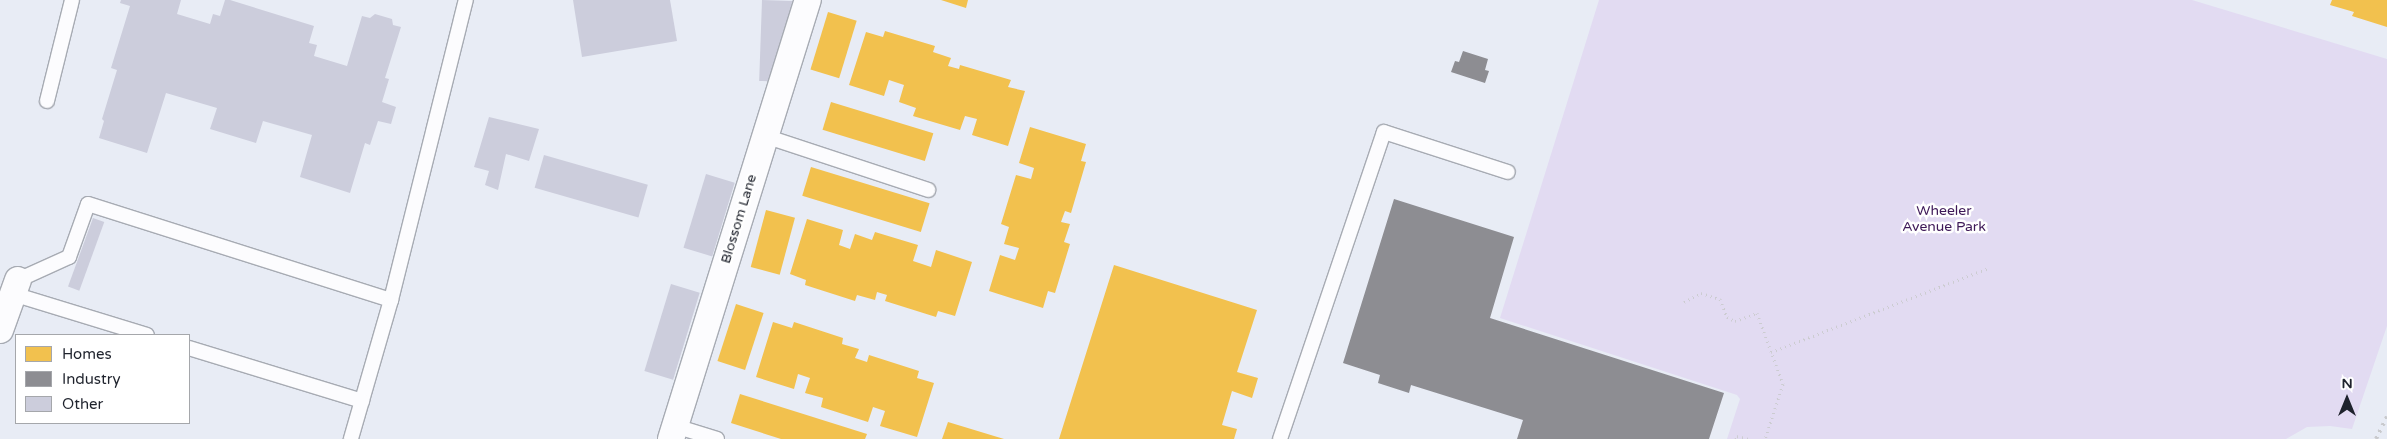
<!DOCTYPE html>
<html>
<head>
<meta charset="utf-8">
<style>
	body { margin:0 }
	#map { position:relative; width:2387px; height:439px; overflow:hidden; background:#e8ecf5; font-family:"Varela Round",sans-serif }
	div>[style] { position:absolute }
	[style*='--x'] { left:calc(var(--x)*1px); top:calc(var(--y)*1px); width:calc(var(--w)*1px); rotate:calc(var(--a)*1deg) }
	.green>* { inset:0; background:#e2dbf2 }
	.homes>* { inset:0; background:#f2c14e; transform-origin:0 0 }
	.industry>* { inset:0; background:#8d8d92 }
	.building>* { inset:0; background:#cccddc; transform-origin:0 0 }
	.path>* { height:3px; margin-top:-1.5px; transform-origin:0; background:repeating-linear-gradient(90deg,#ccccd1 0 1px,transparent 0 5px) }
	.roads { filter:drop-shadow(1px 0 #a7abb3) drop-shadow(-1px 0 #a7abb3) drop-shadow(0 1px #a7abb3) drop-shadow(0 -1px #a7abb3) }
	.service>* { height:14px; margin:-7px; padding:0 7px; transform-origin:7px; border-radius:7px; background:#fcfcfe }
	.minor>* { height:26px; margin:-13px; padding:0 13px; transform-origin:13px; border-radius:13px; background:#fcfcfe }
	.rail>* { height:4px; margin-top:-2px; transform-origin:0; background:repeating-linear-gradient(90deg,#c9cacd 0 2.5px,transparent 0 7.5px) }
	span { translate:-50% -50%; white-space:nowrap; text-align:center; line-height:1.15; -webkit-text-stroke:5px #fff; paint-order:stroke }
	.park-label { font-size:14px; color:#3e1958 }
	.street-label { font-size:14px; color:#1f232d }
	.legend { position:absolute; left:15px; top:334px; width:175px; height:90px; box-sizing:border-box; background:#fff; border:1px solid #a5a7ab; margin:0; padding:6px 9px; list-style:none; font-size:15px; color:#1f232d }
	.legend li { display:flex; align-items:center; gap:10px; height:25px }
	.legend b { width:25px; border:1px solid #a5a7ab }
	.north { position:absolute; left:2322px; top:374px; width:50px; height:50px; -webkit-text-stroke:4px #fff; paint-order:stroke; rotate:0deg; font-size:14px; font-weight:700; line-height:20px; text-align:center; color:#1f232d }
	.north::after { content:''; display:block; margin:auto; width:18px; height:22px; background:#1f232d; clip-path:polygon(50% 0,100% 100%,50% 72%,0 100%) }
</style>
</head>
<body>
<div id="map">
	<div class="green">
		<div style="clip-path:polygon(1599px 0,2192px 0,2387px 59px,2387px 326px,2352px 429px,2330px 426px,2307px 427px,2286px 439px,1727px 439px,1740px 399px,1737px 395px,1500px 318px)"></div>
	</div>
	<div class="homes">
		<div style="clip-path:polygon(941px 0,968px 0,966px 8px)"></div>
		<div style="clip-path:polygon(2332px 0,2387px 0,2387px 27px,2352px 16px,2354px 12px,2330px 5px)"></div>
		<div style="left:828px;top:12px;width:30px;height:60px;rotate:17deg"></div>
		<div style="clip-path:polygon(885px 31px,935px 46px,933px 52px,951px 58px,948px 66px,959px 69px,960px 65px,1011px 80px,1008px 87px,1025px 91px,1008px 146px,972px 135px,977px 119px,965px 116px,960px 130px,913px 116px,916px 108px,899px 102px,904px 85px,889px 80px,884px 96px,849px 85px,866px 32px,883px 37px)"></div>
		<div style="left:831px;top:102px;width:107px;height:29px;rotate:17deg"></div>
		<div style="clip-path:polygon(1030px 127px,1086px 144px,1081px 161px,1086px 162px,1071px 213px,1065px 211px,1061px 222px,1070px 224px,1064px 242px,1070px 244px,1055px 293px,1048px 291px,1043px 308px,989px 291px,1000px 255px,1015px 260px,1019px 248px,1004px 244px,1009px 227px,1001px 224px,1016px 175px,1031px 179px,1034px 168px,1019px 163px)"></div>
		<div style="left:811px;top:167px;width:124px;height:30px;rotate:17deg"></div>
		<div style="left:766px;top:210px;width:30px;height:59px;rotate:15deg"></div>
		<div style="clip-path:polygon(807px 219px,843px 230px,839px 245px,850px 249px,855px 234px,872px 240px,875px 232px,918px 245px,913px 261px,931px 267px,936px 250px,972px 262px,955px 316px,938px 311px,936px 317px,885px 301px,887px 295px,877px 292px,875px 300px,857px 295px,855px 301px,805px 285px,806px 280px,790px 274px)"></div>
		<div style="clip-path:polygon(1114px 265px,1257px 310px,1237px 372px,1258px 378px,1252px 398px,1232px 391px,1222px 425px,1237px 429px,1234px 439px,1059px 439px)"></div>
		<div style="left:736px;top:304px;width:29px;height:60px;rotate:18deg"></div>
		<div style="clip-path:polygon(773px 322px,792px 328px,794px 322px,843px 338px,842px 344px,859px 349px,855px 358px,867px 362px,869px 355px,919px 371px,917px 378px,934px 383px,917px 437px,880px 426px,885px 411px,873px 407px,868px 422px,821px 407px,823px 398px,805px 393px,810px 378px,798px 374px,794px 389px,756px 377px)"></div>
		<div style="clip-path:polygon(740px 394px,867px 434px,865px 439px,781px 439px,731px 423px)"></div>
		<div style="clip-path:polygon(948px 422px,1004px 439px,942px 439px)"></div>
	</div>
	<div class="industry">
		<div style="clip-path:polygon(1463px 51px,1488px 59px,1485px 70px,1489px 71px,1485px 83px,1451px 72px,1455px 61px,1459px 62px)"></div>
		<div style="clip-path:polygon(1394px 199px,1514px 237px,1490px 318px,1724px 393px,1709px 439px,1517px 439px,1523px 420px,1411px 385px,1409px 393px,1378px 383px,1380px 375px,1343px 363px)"></div>
	</div>
	<div class="building">
		<div style="clip-path:polygon(121px 0,181px 0,177px 14px,210px 24px,213px 14px,220px 16px,225px 0,230px 0,314px 26px,309px 43px,317px 45px,314px 56px,347px 66px,362px 16px,370px 18px,375px 14px,392px 19px,393px 25px,401px 27px,385px 78px,389px 79px,382px 102px,396px 107px,391px 124px,378px 121px,370px 145px,365px 143px,350px 193px,300px 177px,312px 135px,263px 121px,256px 143px,210px 129px,217px 108px,166px 93px,147px 153px,99px 138px,104px 121px,102px 119px,117px 70px,111px 68px,130px 6px,120px 3px)"></div>
		<div style="clip-path:polygon(573px 0,670px 0,677px 41px,582px 57px)"></div>
		<div style="left:762px;top:0;width:30px;height:81px;rotate:2deg"></div>
		<div style="clip-path:polygon(489px 117px,539px 129px,529px 161px,506px 154px,498px 190px,485px 185px,489px 171px,474px 167px)"></div>
		<div style="left:544px;top:155px;width:108px;height:34px;rotate:16deg"></div>
		<div style="left:706px;top:174px;width:30px;height:77px;rotate:17deg"></div>
		<div style="left:93px;top:218px;width:12px;height:73px;rotate:20deg"></div>
		<div style="left:671px;top:284px;width:30px;height:91px;rotate:17deg"></div>
	</div>
	<div class="path">
		<div style="--x:1684;--y:302;--w:19;--a:-28"></div>
		<div style="--x:1701;--y:293;--w:20;--a:18"></div>
		<div style="--x:1720;--y:299;--w:19;--a:69"></div>
		<div style="--x:1727;--y:317;--w:9;--a:27"></div>
		<div style="--x:1735;--y:321;--w:23;--a:-20"></div>
		<div style="--x:1757;--y:313;--w:76;--a:69.9"></div>
		<div style="--x:1783;--y:384;--w:58;--a:108.1"></div>
		<div style="--x:1771;--y:352;--w:234;--a:-21.1"></div>
		<div style="--x:1736;--y:439;--w:3;--a:-72"></div>
		<div style="--x:1737;--y:436;--w:12;--a:14"></div>
	</div>
	<div class="roads">
		<div class="service">
			<div style="--x:47;--y:101;--w:104;--a:-76.1"></div>
			<div style="--x:765;--y:136;--w:172;--a:18.3"></div>
			<div style="--x:18;--y:280;--w:56;--a:-24.3"></div>
			<div style="--x:69;--y:257;--w:56;--a:-70.3"></div>
			<div style="--x:88;--y:204;--w:318;--a:17.6"></div>
			<div style="--x:391;--y:300;--w:145;--a:106.1"></div>
			<div style="--x:13;--y:294;--w:140;--a:17"></div>
			<div style="--x:391;--y:300;--w:309;--a:-76"></div>
			<div style="--x:189;--y:348;--w:181;--a:17"></div>
			<div style="--x:675;--y:426;--w:44;--a:17.2"></div>
			<div style="--x:1280;--y:439;--w:324;--a:-71.3"></div>
			<div style="--x:1384;--y:132;--w:130;--a:17.9"></div>
		</div>
		<div class="minor">
			<div style="--x:0;--y:330;--w:53;--a:-70.2"></div>
			<div style="--x:671;--y:439;--w:460;--a:-72.7"></div>
		</div>
	</div>
	<div class="rail">
		<div style="--x:2376;--y:439;--w:25;--a:-64"></div>
	</div>
	<div class="park-label">
		<span style="left:1944px;top:219px">Wheeler<br>Avenue Park</span>
	</div>
	<div class="street-label">
		<span style="left:739px;top:219px;rotate:-73deg">Blossom Lane</span>
	</div>
	<ul class="legend">
	<li><b style="height:14px;background:#f2c14e"></b>Homes</li>
	<li><b style="height:14px;background:#8d8d92"></b>Industry</li>
	<li><b style="height:14px;background:#cccddc"></b>Other</li>
	</ul>
	<div class="north">N</div>
</div>
</body>
</html>
